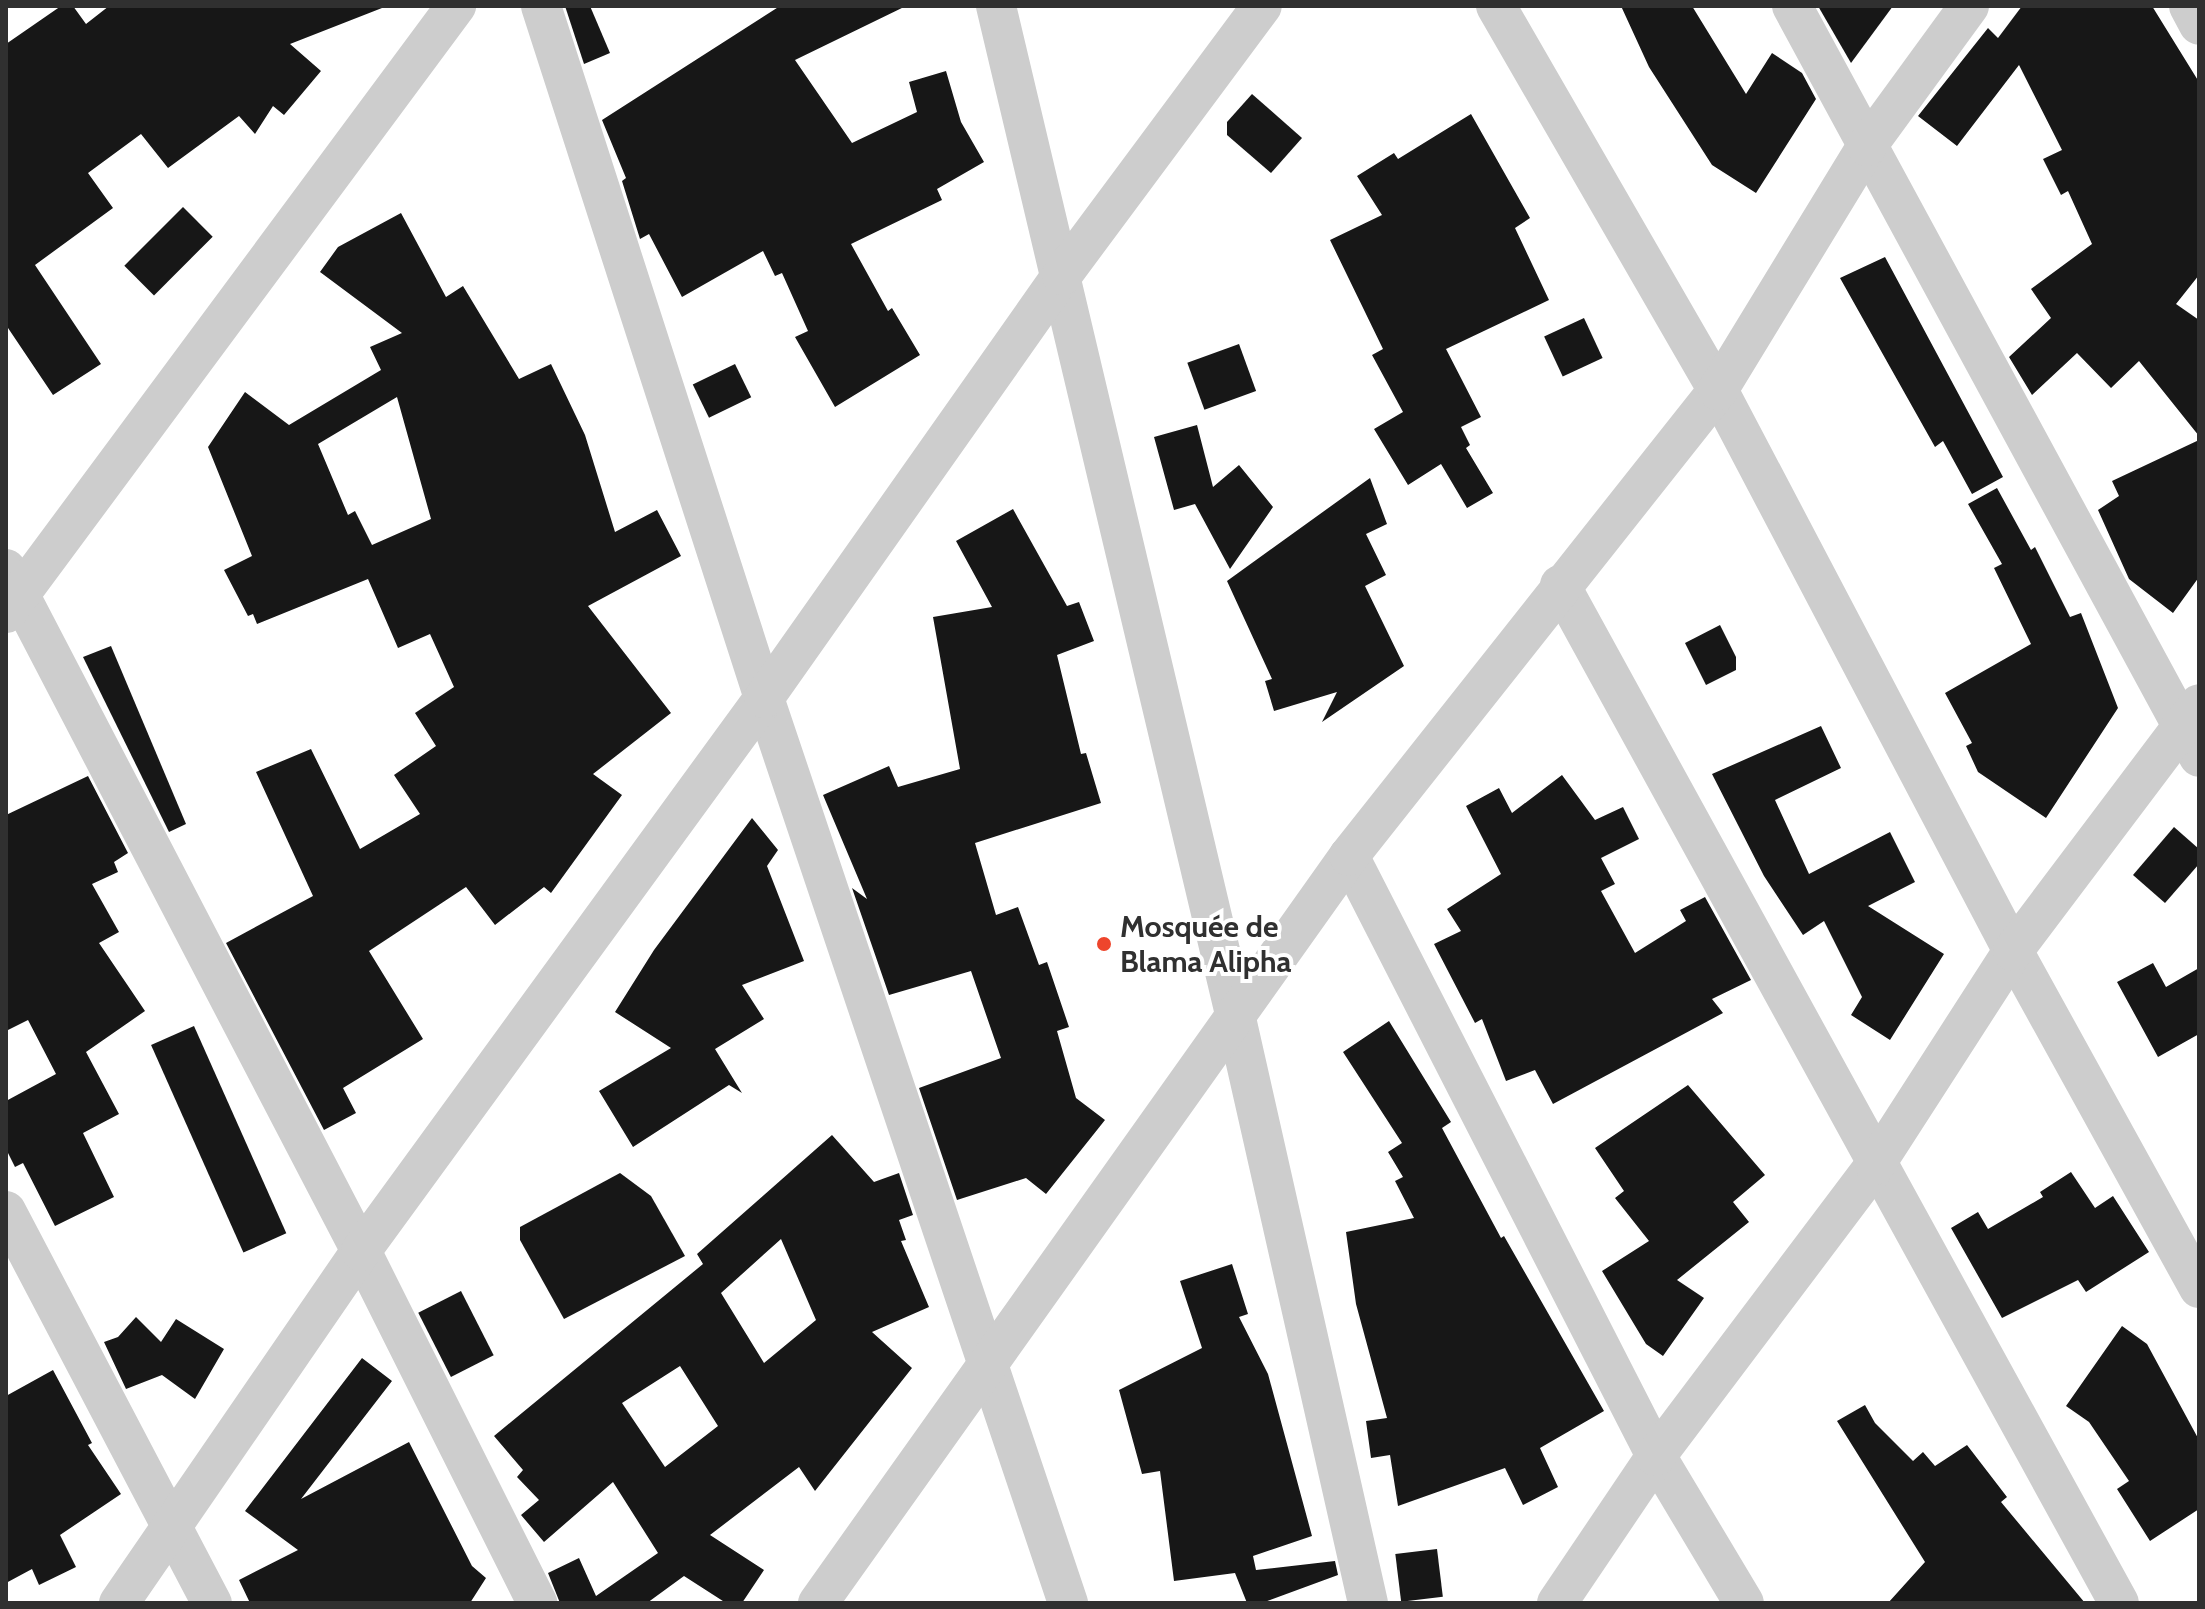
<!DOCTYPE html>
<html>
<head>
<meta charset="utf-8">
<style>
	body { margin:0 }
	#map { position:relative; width:2205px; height:1609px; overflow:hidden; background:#fff; font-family:Cabin,sans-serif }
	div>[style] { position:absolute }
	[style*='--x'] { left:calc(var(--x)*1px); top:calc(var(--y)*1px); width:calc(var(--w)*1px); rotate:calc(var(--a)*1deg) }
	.building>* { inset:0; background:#171717; transform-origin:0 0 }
	.street>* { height:40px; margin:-20px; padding:0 20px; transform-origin:20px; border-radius:20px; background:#cdcdcd }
	.dots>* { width:22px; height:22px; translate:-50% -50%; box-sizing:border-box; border:4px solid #fff; border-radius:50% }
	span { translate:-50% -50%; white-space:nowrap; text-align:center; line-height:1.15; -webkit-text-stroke:8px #fff; paint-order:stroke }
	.poi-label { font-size:30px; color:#303030; font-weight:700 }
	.left { translate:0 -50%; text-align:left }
	.frame { position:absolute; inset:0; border:8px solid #303030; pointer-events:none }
</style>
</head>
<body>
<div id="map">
	<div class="building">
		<div style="clip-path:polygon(61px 6px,73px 6px,86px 24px,109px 6px,382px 8px,290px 44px,321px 71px,284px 115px,273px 106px,255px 134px,239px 116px,168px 168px,141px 134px,88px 173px,113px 208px,35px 265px,101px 364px,53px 395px,6px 325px,6px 44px)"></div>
		<div style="clip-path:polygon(565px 6px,590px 6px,610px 53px,584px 64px)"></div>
		<div style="clip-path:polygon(780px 6px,906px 6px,795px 60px,852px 143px,917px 112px,909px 82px,946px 71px,961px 122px,984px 162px,937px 189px,942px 200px,851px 244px,888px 311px,892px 308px,920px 355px,835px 407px,795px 337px,808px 331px,782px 273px,775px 276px,763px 251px,682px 297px,649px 234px,640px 239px,622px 181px,626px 178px,602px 120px)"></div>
		<div style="clip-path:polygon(1621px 6px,1692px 6px,1746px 94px,1772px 53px,1802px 73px,1816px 99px,1756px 193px,1712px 165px,1649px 67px)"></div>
		<div style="clip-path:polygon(1818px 6px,1893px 6px,1851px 63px)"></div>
		<div style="clip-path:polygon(2022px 6px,2152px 6px,2199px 82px,2199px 275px,2176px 304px,2199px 320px,2199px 436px,2139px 361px,2111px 388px,2077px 353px,2032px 395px,2009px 357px,2051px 318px,2031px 289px,2092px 244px,2068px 191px,2061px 195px,2043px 159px,2062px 150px,2019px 65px,1957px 146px,1918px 116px,1988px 28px,1998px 38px)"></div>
		<div style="clip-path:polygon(1252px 94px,1302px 138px,1271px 173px,1227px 135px,1227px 122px)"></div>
		<div style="clip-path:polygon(1471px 114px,1530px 218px,1515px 228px,1549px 300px,1446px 349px,1481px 417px,1461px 427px,1470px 445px,1466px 448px,1493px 493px,1467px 508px,1441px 464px,1408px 485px,1374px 429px,1403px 412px,1372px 355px,1383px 349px,1330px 240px,1382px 215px,1357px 176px,1394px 153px,1398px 159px)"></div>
		<div style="left:183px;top:207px;width:42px;height:83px;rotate:45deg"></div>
		<div style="clip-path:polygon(evenodd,401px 213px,446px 297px,463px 286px,519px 379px,551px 364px,585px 435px,615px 532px,657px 510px,681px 556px,588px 606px,671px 713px,593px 774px,622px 795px,551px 893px,544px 887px,495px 925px,466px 887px,369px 951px,423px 1039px,343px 1088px,356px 1113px,324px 1130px,226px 943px,313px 896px,256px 772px,311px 749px,360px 849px,420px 814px,394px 775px,436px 746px,415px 713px,454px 687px,430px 634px,398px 648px,368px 579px,257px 624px,253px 614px,248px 616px,224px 570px,252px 556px,208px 447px,245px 392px,289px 425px,381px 370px,370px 347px,402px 333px,320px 272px,338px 247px,401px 213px,397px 397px,431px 519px,372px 545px,355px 511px,348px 515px,318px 444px,397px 397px)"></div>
		<div style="clip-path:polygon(1885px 257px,2003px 477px,1972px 494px,1943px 441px,1935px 447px,1840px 278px)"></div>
		<div style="left:1584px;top:318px;width:44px;height:44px;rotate:65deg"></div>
		<div style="left:1239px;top:344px;width:50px;height:55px;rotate:70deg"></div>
		<div style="left:735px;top:364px;width:37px;height:47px;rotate:64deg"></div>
		<div style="clip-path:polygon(1197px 425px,1213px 487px,1239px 465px,1273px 507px,1230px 569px,1195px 504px,1174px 510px,1154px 437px)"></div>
		<div style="clip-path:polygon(2199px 440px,2199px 577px,2173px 613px,2129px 579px,2098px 510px,2119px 496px,2112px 481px)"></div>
		<div style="clip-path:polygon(1370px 478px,1387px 524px,1366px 534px,1386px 575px,1365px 586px,1404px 666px,1322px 722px,1337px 692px,1274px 711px,1265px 681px,1272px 679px,1227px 581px)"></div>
		<div style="clip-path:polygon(1997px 488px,2031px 550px,2035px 547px,2070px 617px,2081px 613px,2118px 708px,2046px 818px,1978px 772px,1966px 746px,1972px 743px,1945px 693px,2031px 644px,1994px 568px,2002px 564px,1968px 504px)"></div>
		<div style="clip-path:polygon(1013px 509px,1067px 606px,1079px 602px,1094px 641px,1057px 655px,1081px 754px,1086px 753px,1101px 803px,975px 843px,996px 915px,1018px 907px,1039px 965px,1047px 962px,1069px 1027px,1057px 1031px,1076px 1098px,1105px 1120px,1046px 1194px,1026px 1178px,957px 1200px,919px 1088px,1001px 1058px,971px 971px,889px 995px,852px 888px,867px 899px,823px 795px,889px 766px,898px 787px,960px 769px,933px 617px,992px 607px,956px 541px)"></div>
		<div style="clip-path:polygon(1720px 625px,1736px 657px,1736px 670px,1706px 685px,1685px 643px)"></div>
		<div style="clip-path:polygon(111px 646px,186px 824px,169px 832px,83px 657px)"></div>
		<div style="clip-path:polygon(1821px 726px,1841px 768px,1775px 800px,1809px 874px,1890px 832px,1915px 882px,1868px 906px,1944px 954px,1890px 1040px,1851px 1015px,1862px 997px,1824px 921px,1803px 935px,1764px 876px,1712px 774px)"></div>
		<div style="clip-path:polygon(1562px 775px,1595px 820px,1623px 807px,1639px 839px,1601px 858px,1615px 884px,1601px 891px,1635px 953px,1686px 921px,1680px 910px,1705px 897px,1751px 980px,1712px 999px,1723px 1013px,1553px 1104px,1535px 1070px,1506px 1081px,1482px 1019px,1475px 1023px,1434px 944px,1461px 931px,1447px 909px,1501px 874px,1466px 806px,1499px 788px,1512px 813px)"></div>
		<div style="clip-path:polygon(88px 776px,128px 853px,114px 862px,118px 872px,92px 884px,119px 932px,99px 943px,145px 1011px,86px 1052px,119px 1114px,83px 1133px,114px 1197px,55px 1226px,23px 1163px,15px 1167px,6px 1149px,6px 1101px,56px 1074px,28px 1020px,6px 1031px,6px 815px)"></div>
		<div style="clip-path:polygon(752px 818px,778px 850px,767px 866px,804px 961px,742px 985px,764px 1019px,715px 1049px,742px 1093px,729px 1085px,633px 1147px,599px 1091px,671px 1048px,615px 1012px,654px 950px)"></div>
		<div style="clip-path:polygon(2174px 827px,2199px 849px,2199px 864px,2165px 903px,2133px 875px)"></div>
		<div style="clip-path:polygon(2153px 963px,2166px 987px,2199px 968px,2199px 1034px,2158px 1057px,2117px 982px)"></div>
		<div style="clip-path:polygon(1389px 1021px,1451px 1122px,1442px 1128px,1501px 1238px,1504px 1236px,1604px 1411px,1540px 1448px,1558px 1487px,1523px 1505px,1505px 1468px,1398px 1506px,1390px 1455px,1371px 1458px,1366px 1421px,1387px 1418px,1356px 1304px,1346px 1232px,1414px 1218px,1395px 1181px,1403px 1177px,1388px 1152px,1402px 1143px,1343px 1052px)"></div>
		<div style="left:194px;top:1026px;width:227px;height:47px;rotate:66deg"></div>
		<div style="clip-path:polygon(1688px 1085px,1765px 1175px,1733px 1202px,1749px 1222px,1677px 1280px,1704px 1298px,1663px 1356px,1646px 1344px,1602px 1271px,1649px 1241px,1615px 1198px,1624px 1191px,1595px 1148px)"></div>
		<div style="clip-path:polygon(evenodd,832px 1135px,874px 1182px,899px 1173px,913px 1215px,899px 1220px,906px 1240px,901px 1241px,929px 1307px,872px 1332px,912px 1368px,815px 1491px,799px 1467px,710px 1535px,764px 1570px,742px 1603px,726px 1603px,684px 1576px,647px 1603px,560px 1603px,548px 1573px,579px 1558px,596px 1596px,658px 1553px,613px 1482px,544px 1542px,521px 1515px,539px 1500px,517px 1477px,523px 1470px,494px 1436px,703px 1264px,697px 1254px,832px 1135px,781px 1239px,816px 1320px,764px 1363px,721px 1293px,781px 1239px,832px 1135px,680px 1366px,718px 1426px,665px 1467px,622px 1403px,680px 1366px)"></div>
		<div style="clip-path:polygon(2071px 1172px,2095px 1208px,2113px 1196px,2149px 1252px,2086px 1292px,2078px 1280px,2002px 1318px,1951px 1228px,1978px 1212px,1988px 1229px,2043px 1197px,2040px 1192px)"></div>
		<div style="clip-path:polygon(620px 1173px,651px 1196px,685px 1256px,564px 1319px,520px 1240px,520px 1227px)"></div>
		<div style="clip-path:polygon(1232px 1264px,1248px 1314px,1239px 1317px,1268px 1374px,1312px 1536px,1253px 1556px,1256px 1570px,1335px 1561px,1338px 1575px,1262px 1603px,1247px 1603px,1235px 1573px,1174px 1581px,1160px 1471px,1142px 1474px,1119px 1390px,1202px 1348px,1180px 1281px)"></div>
		<div style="left:461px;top:1291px;width:72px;height:48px;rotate:63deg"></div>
		<div style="clip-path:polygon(136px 1317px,161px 1342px,176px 1319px,224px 1349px,195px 1399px,162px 1375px,126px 1389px,104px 1342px,118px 1337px)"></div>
		<div style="clip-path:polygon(2122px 1326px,2147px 1344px,2199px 1440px,2199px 1509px,2150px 1541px,2117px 1489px,2129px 1481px,2089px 1422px,2066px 1406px)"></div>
		<div style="clip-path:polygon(362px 1358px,392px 1381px,301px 1499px,409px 1442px,472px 1566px,486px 1578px,470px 1603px,250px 1603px,239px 1580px,298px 1550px,245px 1511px)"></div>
		<div style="clip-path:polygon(53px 1370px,92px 1443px,88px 1445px,121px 1494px,60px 1535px,76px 1567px,39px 1585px,32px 1569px,6px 1583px,6px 1396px)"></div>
		<div style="clip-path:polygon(1865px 1405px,1875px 1423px,1913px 1461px,1923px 1452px,1935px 1466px,1967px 1445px,2007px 1497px,2001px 1502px,2085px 1603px,1888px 1603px,1925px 1562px,1837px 1421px)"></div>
		<div style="left:1437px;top:1549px;width:48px;height:42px;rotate:83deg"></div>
	</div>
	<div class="street">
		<div style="--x:541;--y:6;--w:727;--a:72.14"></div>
		<div style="--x:764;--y:698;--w:955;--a:71.43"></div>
		<div style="--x:996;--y:6;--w:1036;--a:76.66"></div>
		<div style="--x:1235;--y:1014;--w:604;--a:77.28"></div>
		<div style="--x:1496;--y:6;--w:444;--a:60"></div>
		<div style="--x:1718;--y:390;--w:634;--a:62.26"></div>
		<div style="--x:2013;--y:951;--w:385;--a:61.1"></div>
		<div style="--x:1792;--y:6;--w:854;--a:61.54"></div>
		<div style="--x:2189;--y:6;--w:21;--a:62"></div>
		<div style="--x:6;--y:569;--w:769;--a:62.5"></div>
		<div style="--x:361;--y:1251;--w:394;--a:63.4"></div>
		<div style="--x:1560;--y:585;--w:1161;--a:61.23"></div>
		<div style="--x:6;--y:613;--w:756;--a:-53.45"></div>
		<div style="--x:1349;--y:856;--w:674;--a:62.9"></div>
		<div style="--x:1656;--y:1456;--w:171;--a:59.1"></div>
		<div style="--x:6;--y:1211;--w:443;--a:62.3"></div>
		<div style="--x:119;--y:1603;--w:427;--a:-55.5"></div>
		<div style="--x:361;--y:1251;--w:684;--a:-53.92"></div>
		<div style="--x:764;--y:698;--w:517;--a:-54.84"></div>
		<div style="--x:1062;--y:275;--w:335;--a:-53.4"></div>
		<div style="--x:818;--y:1603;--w:916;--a:-54.59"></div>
		<div style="--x:1349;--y:856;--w:594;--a:-51.63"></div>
		<div style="--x:1718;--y:390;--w:286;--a:-58.6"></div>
		<div style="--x:1867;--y:146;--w:173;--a:-53.9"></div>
		<div style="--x:1557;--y:1603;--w:177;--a:-56"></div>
		<div style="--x:1656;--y:1456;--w:364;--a:-53"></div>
		<div style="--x:1875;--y:1165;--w:255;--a:-57.2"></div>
		<div style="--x:2013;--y:951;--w:309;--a:-53"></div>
	</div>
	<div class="dots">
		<div style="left:1104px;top:944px;background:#ee452c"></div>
	</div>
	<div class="poi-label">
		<span class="left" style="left:1120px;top:944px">Mosquée de<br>Blama Alipha</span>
	</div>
	<div class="frame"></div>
</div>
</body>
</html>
